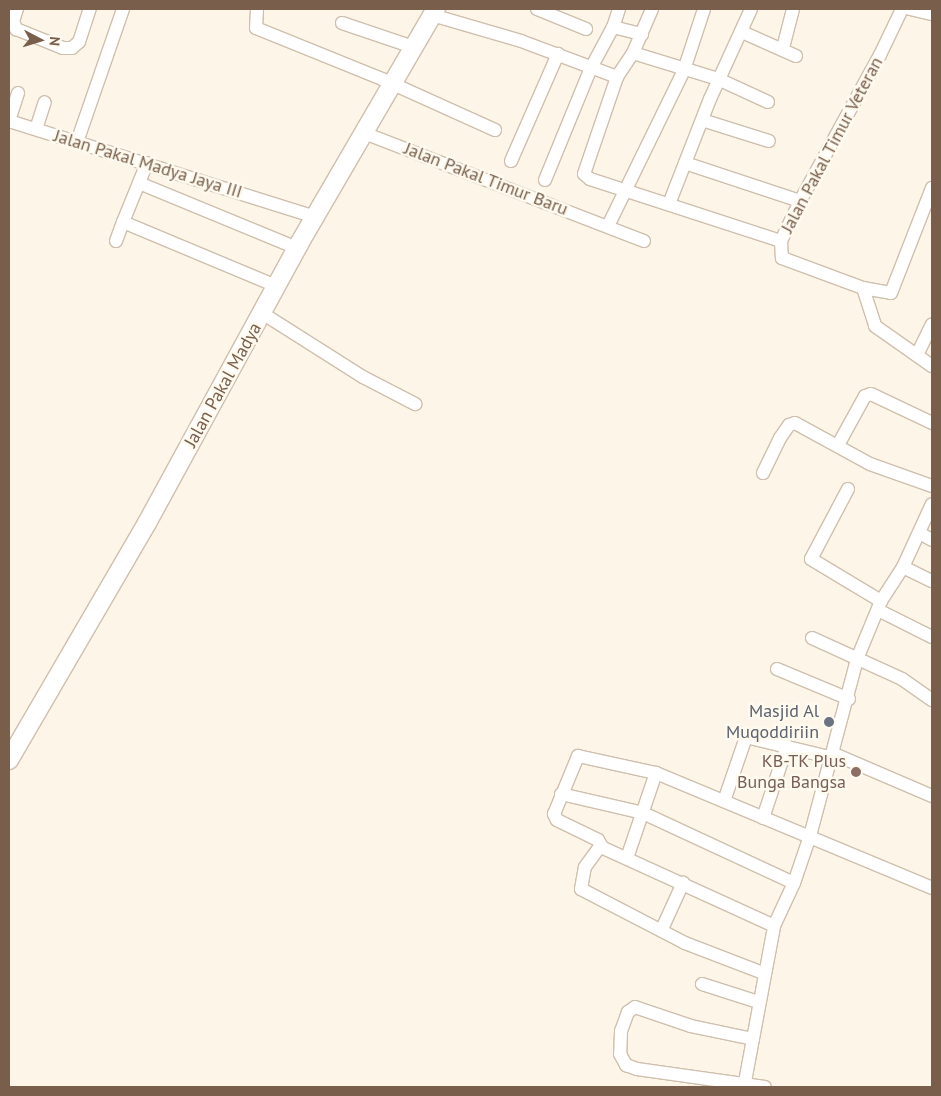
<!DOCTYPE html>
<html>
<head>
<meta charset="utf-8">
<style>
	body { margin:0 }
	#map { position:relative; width:941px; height:1096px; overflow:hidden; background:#fdf6e8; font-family:"PT Sans",sans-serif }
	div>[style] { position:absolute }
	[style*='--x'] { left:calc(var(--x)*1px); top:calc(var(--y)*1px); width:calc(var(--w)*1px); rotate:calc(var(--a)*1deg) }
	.roads { filter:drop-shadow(1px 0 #cfbfad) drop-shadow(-1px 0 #cfbfad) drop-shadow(0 1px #cfbfad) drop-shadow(0 -1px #cfbfad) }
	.street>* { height:12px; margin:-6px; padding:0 6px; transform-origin:6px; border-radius:6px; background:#fff }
	.secondary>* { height:18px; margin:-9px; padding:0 9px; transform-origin:9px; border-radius:9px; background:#fff }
	.dots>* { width:14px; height:14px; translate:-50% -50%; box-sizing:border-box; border:2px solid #fffaef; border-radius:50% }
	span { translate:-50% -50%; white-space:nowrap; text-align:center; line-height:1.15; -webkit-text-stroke:5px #fffaef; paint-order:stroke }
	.street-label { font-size:18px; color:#785e4b }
	.worship-label { font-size:18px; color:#5b616d }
	.right { translate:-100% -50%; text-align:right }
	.education-label { font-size:18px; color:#785e54 }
	.frame { position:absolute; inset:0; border:10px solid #785e4b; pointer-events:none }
	.north { position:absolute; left:15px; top:15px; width:50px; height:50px; -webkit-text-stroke:4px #fffaef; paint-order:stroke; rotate:95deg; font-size:14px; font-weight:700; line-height:20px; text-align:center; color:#785e4b }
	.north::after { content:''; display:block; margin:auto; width:18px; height:22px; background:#785e4b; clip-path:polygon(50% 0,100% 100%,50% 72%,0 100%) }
</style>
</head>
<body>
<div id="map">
	<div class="roads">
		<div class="street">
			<div style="--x:17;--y:9;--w:13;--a:108"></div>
			<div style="--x:13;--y:21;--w:9;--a:69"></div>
			<div style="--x:16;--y:29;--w:51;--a:22"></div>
			<div style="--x:63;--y:48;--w:9;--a:0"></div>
			<div style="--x:72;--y:48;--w:9;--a:-41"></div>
			<div style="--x:79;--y:42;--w:35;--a:-72"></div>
			<div style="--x:257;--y:9;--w:19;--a:93"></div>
			<div style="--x:256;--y:28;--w:136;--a:22"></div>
			<div style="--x:382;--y:79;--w:124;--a:24.3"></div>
			<div style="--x:537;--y:9;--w:53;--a:22.2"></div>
			<div style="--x:619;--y:9;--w:19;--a:108"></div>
			<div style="--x:613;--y:27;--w:30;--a:14"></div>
			<div style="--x:652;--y:9;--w:48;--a:113.4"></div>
			<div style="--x:633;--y:53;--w:29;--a:124"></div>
			<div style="--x:617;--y:77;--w:102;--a:108.8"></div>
			<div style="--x:584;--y:174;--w:8;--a:40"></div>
			<div style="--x:590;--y:179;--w:201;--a:18"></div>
			<div style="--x:902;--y:9;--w:51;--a:115.6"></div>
			<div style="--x:880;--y:55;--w:166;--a:118.7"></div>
			<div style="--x:800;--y:201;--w:44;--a:115.4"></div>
			<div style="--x:781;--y:241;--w:17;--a:87"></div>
			<div style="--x:782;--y:258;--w:86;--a:20.3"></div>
			<div style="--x:863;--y:288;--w:28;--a:10"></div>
			<div style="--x:891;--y:293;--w:113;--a:-68.7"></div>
			<div style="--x:910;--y:9;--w:23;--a:13"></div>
			<div style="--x:432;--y:15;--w:93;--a:16.3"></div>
			<div style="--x:521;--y:41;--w:103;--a:20.6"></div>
			<div style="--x:342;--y:23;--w:75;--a:18.7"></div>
			<div style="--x:742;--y:32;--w:59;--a:24"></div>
			<div style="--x:783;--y:48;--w:40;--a:-75.6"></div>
			<div style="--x:633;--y:53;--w:89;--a:17"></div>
			<div style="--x:718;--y:79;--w:55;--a:24.7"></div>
			<div style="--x:18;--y:93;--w:29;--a:108"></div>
			<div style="--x:9;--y:121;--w:321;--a:17.4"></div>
			<div style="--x:702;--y:120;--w:70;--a:17.4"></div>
			<div style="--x:36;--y:129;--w:28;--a:-72"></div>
			<div style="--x:364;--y:133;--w:300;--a:21.1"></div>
			<div style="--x:77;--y:142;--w:141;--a:-70.9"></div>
			<div style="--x:511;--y:161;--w:117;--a:-66.3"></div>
			<div style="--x:147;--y:163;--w:64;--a:112.1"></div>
			<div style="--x:123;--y:222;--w:166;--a:22.7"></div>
			<div style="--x:685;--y:163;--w:121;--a:18.3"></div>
			<div style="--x:545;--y:180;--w:121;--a:-67.7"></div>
			<div style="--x:591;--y:68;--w:47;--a:-61.8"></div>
			<div style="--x:139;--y:183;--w:171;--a:22.4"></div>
			<div style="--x:669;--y:204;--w:113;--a:-68.7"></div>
			<div style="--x:710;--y:99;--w:99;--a:-65.5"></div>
			<div style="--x:608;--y:226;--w:174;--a:-64"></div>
			<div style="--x:684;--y:70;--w:64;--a:-71.8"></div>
			<div style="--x:116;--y:241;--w:20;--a:-70"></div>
			<div style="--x:863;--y:288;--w:40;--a:72"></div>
			<div style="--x:875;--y:326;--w:70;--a:35.1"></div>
			<div style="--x:262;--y:313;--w:120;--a:32.4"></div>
			<div style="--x:363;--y:377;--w:59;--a:27.4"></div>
			<div style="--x:917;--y:355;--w:34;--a:-64"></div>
			<div style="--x:838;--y:445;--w:56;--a:-61.1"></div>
			<div style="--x:865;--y:396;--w:6;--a:-18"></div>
			<div style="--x:871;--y:394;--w:68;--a:25.4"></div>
			<div style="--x:763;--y:473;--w:39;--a:-64"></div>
			<div style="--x:780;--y:438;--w:16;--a:-55"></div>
			<div style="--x:789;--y:425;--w:6;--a:-18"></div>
			<div style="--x:795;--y:423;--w:85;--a:28.7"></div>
			<div style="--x:870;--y:464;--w:66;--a:19.5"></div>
			<div style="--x:848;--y:489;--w:79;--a:117.9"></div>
			<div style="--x:811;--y:559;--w:82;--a:31"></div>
			<div style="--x:919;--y:533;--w:15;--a:28"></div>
			<div style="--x:903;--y:567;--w:32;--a:26"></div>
			<div style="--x:878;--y:610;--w:60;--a:26.6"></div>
			<div style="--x:812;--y:638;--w:99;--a:24.5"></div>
			<div style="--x:902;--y:679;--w:37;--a:35"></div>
			<div style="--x:777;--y:669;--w:78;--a:22.6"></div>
			<div style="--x:834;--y:754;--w:107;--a:23.2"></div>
			<div style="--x:561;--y:794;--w:84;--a:13"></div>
			<div style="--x:643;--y:813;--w:166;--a:24.9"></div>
			<div style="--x:724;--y:801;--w:68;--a:-71"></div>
			<div style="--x:746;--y:737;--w:89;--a:13.6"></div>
			<div style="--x:763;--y:818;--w:76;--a:-71.6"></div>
			<div style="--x:601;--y:847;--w:190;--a:24.5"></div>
			<div style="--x:627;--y:858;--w:90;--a:-71.2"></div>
			<div style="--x:662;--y:929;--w:51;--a:-65.5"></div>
			<div style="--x:763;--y:973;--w:84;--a:-159"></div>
			<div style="--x:685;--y:943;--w:117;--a:-152.6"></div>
			<div style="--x:581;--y:889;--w:22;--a:-80"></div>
			<div style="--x:585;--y:867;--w:27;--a:-54"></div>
			<div style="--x:601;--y:845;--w:6;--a:-121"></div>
			<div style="--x:598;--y:840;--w:46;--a:-154"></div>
			<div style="--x:557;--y:820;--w:7;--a:-117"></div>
			<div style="--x:554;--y:814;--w:63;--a:-67.5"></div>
			<div style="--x:578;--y:756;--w:80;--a:12.3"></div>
			<div style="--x:656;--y:773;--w:299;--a:22.6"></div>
			<div style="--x:702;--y:984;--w:59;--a:17.8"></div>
			<div style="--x:753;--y:1039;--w:63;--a:-168.2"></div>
			<div style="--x:691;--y:1026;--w:59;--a:-161.3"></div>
			<div style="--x:635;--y:1007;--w:9;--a:144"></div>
			<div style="--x:628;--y:1012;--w:20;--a:110"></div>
			<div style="--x:621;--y:1031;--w:23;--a:92"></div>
			<div style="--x:620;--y:1054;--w:13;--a:61"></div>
			<div style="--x:626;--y:1065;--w:12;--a:20"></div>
			<div style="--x:637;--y:1069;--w:129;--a:8"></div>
			<div style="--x:744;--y:1087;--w:164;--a:-79.4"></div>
			<div style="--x:774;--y:926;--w:47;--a:-65.1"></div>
			<div style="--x:794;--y:883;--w:50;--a:-71.2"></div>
			<div style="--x:810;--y:836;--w:183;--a:-75.1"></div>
			<div style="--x:857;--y:659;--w:63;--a:-67.5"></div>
			<div style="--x:881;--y:601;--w:40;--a:-57.1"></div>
			<div style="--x:903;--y:567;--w:69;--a:-65.3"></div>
		</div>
		<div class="secondary">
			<div style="--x:9;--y:760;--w:274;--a:-59.8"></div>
			<div style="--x:147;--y:523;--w:318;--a:-61.4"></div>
			<div style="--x:299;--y:244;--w:272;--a:-59.8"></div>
		</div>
	</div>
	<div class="dots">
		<div style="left:829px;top:722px;background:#6b7280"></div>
		<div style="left:856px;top:772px;background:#8d6e63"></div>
	</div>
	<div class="street-label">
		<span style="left:832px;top:145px;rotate:-62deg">Jalan Pakal Timur Veteran</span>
		<span style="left:148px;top:164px;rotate:17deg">Jalan Pakal Madya Jaya III</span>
		<span style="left:486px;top:179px;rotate:21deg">Jalan Pakal Timur Baru</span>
		<span style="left:223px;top:385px;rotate:-61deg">Jalan Pakal Madya</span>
	</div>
	<div class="worship-label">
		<span class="right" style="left:819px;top:722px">Masjid Al<br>Muqoddiriin</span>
	</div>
	<div class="education-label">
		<span class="right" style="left:846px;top:772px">KB-TK Plus<br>Bunga Bangsa</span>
	</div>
	<div class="frame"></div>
	<div class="north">N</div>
</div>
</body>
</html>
